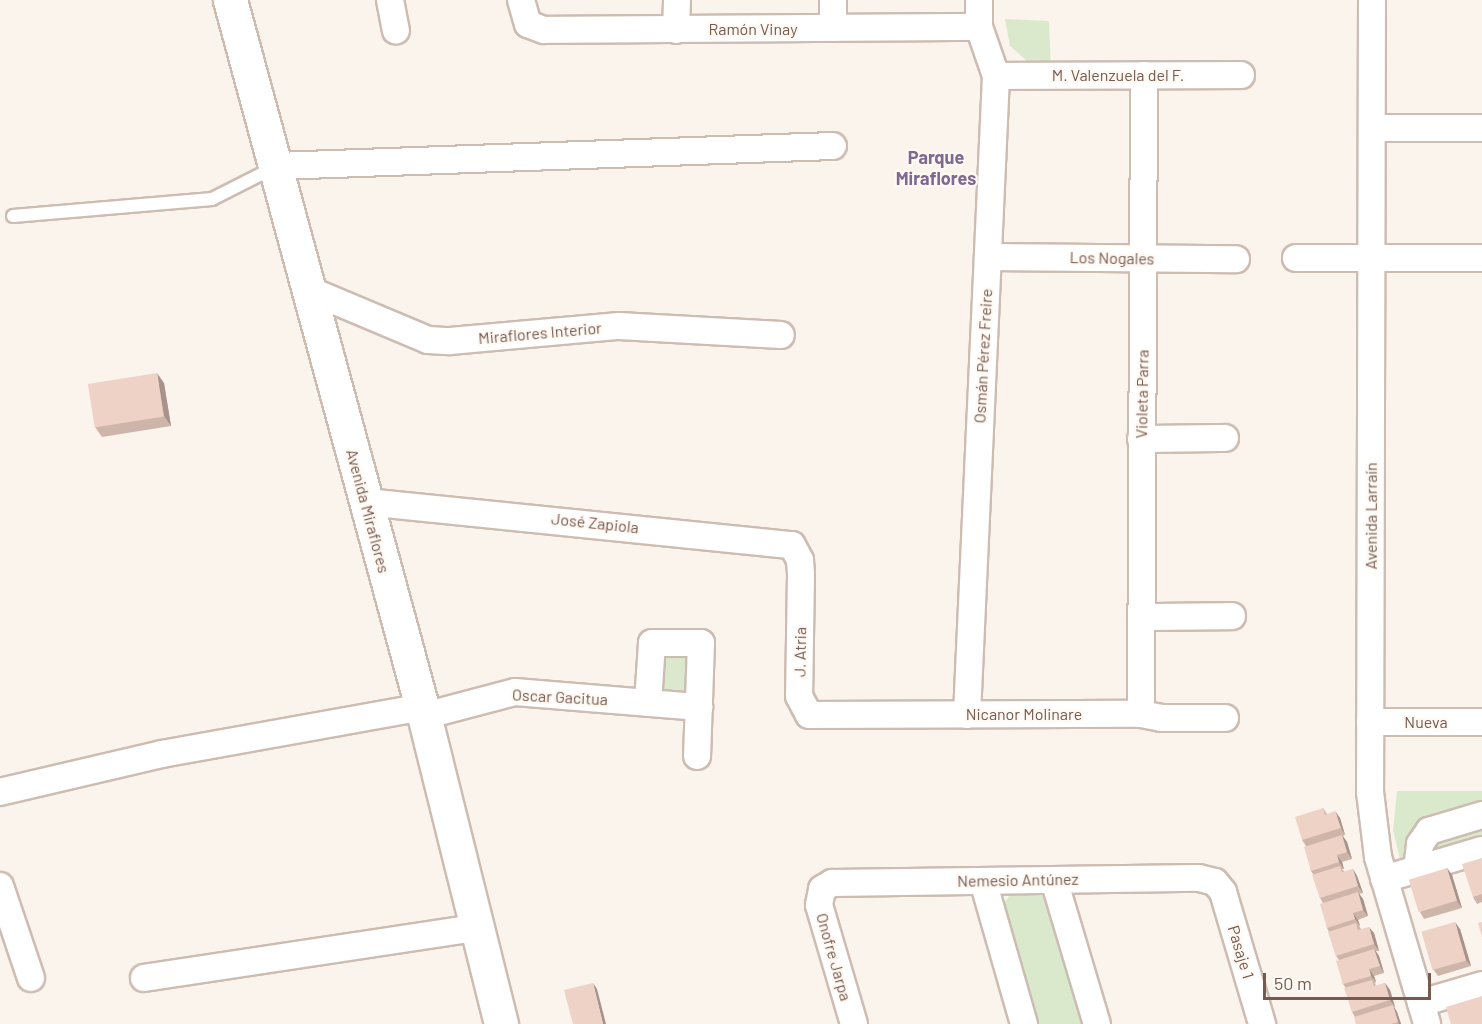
<!DOCTYPE html>
<html>
<head>
<meta charset="utf-8">
<style>
	body { margin:0 }
	#map { position:relative; width:1482px; height:1024px; overflow:hidden; background:#fbf4ed; font-family:Barlow,sans-serif }
	div>[style] { position:absolute }
	[style*='--x'] { left:calc(var(--x)*1px); top:calc(var(--y)*1px); width:calc(var(--w)*1px); rotate:calc(var(--a)*1deg) }
	.green>* { inset:0; background:#dae9cb; transform-origin:0 0 }
	.roads { filter:drop-shadow(2px 0 #cdbcb2) drop-shadow(-2px 0 #cdbcb2) drop-shadow(0 2px #cdbcb2) drop-shadow(0 -2px #cdbcb2) }
	.lane>* { height:12px; margin:-6px; padding:0 6px; transform-origin:6px; border-radius:6px; background:#fff }
	.street>* { height:26px; margin:-13px; padding:0 13px; transform-origin:13px; border-radius:13px; background:#fff }
	.secondary>* { height:33px; margin:-16.5px; padding:0 16.5px; transform-origin:16.5px; border-radius:16.5px; background:#fff }
	.wall>* { inset:0; background:#ceb5aa }
	.shaded-wall>* { inset:0; background:#a7938b }
	.building>* { inset:0; background:#efd2c6; transform-origin:0 0 }
	span { translate:-50% -50%; white-space:nowrap; text-align:center; line-height:1.15; -webkit-text-stroke:4.5px #fef9f3; paint-order:stroke }
	.street-label { font-size:16px; color:#765a50 }
	.neighbourhood-label { font-size:18px; color:#7f6990; font-weight:700 }
	.scale { position:absolute; left:1263px; top:973px; width:168px; height:27px; box-sizing:border-box; border:3px solid #765a50; border-top:0; padding-left:8px; font-size:18px; line-height:21px; white-space:nowrap; color:#765a50; -webkit-text-stroke:4px #fef9f3; paint-order:stroke }
</style>
</head>
<body>
<div id="map">
	<div class="green">
		<div style="clip-path:polygon(1005px 19px,1049px 21px,1051px 71px,1033px 66px,1010px 46px)"></div>
		<div style="left:663px;top:648px;width:30px;height:48px;rotate:2deg"></div>
		<div style="clip-path:polygon(1397px 791px,1482px 791px,1482px 839px,1401px 863px,1393px 831px)"></div>
		<div style="clip-path:polygon(1043px 894px,1050px 900px,1087px 1024px,1036px 1024px,1001px 908px,1009px 896px)"></div>
	</div>
	<div class="roads">
		<div class="lane">
			<div style="--x:13;--y:216;--w:200;--a:-4.9"></div>
			<div style="--x:212;--y:199;--w:68;--a:-26.9"></div>
		</div>
		<div class="street">
			<div style="--x:390;--y:0;--w:31;--a:79"></div>
			<div style="--x:521;--y:0;--w:25;--a:74"></div>
			<div style="--x:528;--y:24;--w:17;--a:21"></div>
			<div style="--x:544;--y:30;--w:435;--a:-0.4"></div>
			<div style="--x:1372;--y:0;--w:792;--a:90.14"></div>
			<div style="--x:1370;--y:792;--w:65;--a:83"></div>
			<div style="--x:1378;--y:857;--w:174;--a:73.6"></div>
			<div style="--x:833;--y:28;--w:28;--a:-90"></div>
			<div style="--x:676;--y:30;--w:30;--a:-88"></div>
			<div style="--x:996;--y:76;--w:245;--a:-0.2"></div>
			<div style="--x:1372;--y:128;--w:110;--a:0"></div>
			<div style="--x:277;--y:166;--w:556;--a:-2.06"></div>
			<div style="--x:988;--y:257;--w:248;--a:0.5"></div>
			<div style="--x:1296;--y:258;--w:186;--a:0"></div>
			<div style="--x:309;--y:290;--w:129;--a:22.8"></div>
			<div style="--x:428;--y:340;--w:22;--a:3"></div>
			<div style="--x:450;--y:341;--w:170;--a:-5.1"></div>
			<div style="--x:619;--y:326;--w:162;--a:3.2"></div>
			<div style="--x:1141;--y:439;--w:84;--a:-0.7"></div>
			<div style="--x:366;--y:502;--w:428;--a:5.8"></div>
			<div style="--x:792;--y:545;--w:17;--a:62"></div>
			<div style="--x:800;--y:560;--w:14;--a:86"></div>
			<div style="--x:801;--y:574;--w:122;--a:90.9"></div>
			<div style="--x:799;--y:696;--w:21;--a:62"></div>
			<div style="--x:809;--y:715;--w:332;--a:-0.2"></div>
			<div style="--x:1141;--y:714;--w:20;--a:11"></div>
			<div style="--x:1161;--y:718;--w:64;--a:0"></div>
			<div style="--x:1141;--y:617;--w:91;--a:-0.6"></div>
			<div style="--x:648;--y:703;--w:60;--a:-86.2"></div>
			<div style="--x:652;--y:643;--w:49;--a:0"></div>
			<div style="--x:701;--y:643;--w:113;--a:92"></div>
			<div style="--x:1141;--y:714;--w:639;--a:-89.73"></div>
			<div style="--x:967;--y:715;--w:640;--a:-87.4"></div>
			<div style="--x:996;--y:76;--w:52;--a:-109.1"></div>
			<div style="--x:979;--y:27;--w:27;--a:-90"></div>
			<div style="--x:424;--y:716;--w:94;--a:-14.8"></div>
			<div style="--x:515;--y:692;--w:185;--a:4.7"></div>
			<div style="--x:1370;--y:722;--w:112;--a:0"></div>
			<div style="--x:0;--y:792;--w:166;--a:-13.2"></div>
			<div style="--x:162;--y:754;--w:264;--a:-10.2"></div>
			<div style="--x:1417;--y:869;--w:25;--a:-83"></div>
			<div style="--x:1420;--y:844;--w:16;--a:-55"></div>
			<div style="--x:1429;--y:831;--w:55;--a:-16.8"></div>
			<div style="--x:1384;--y:879;--w:102;--a:-16.5"></div>
			<div style="--x:1054;--y:880;--w:150;--a:73.4"></div>
			<div style="--x:983;--y:881;--w:149;--a:74"></div>
			<div style="--x:0;--y:886;--w:97;--a:71.4"></div>
			<div style="--x:144;--y:978;--w:336;--a:-8.6"></div>
			<div style="--x:1421;--y:1003;--w:64;--a:-16.4"></div>
			<div style="--x:854;--y:1024;--w:124;--a:-106.4"></div>
			<div style="--x:819;--y:905;--w:16;--a:-79"></div>
			<div style="--x:822;--y:889;--w:12;--a:-31"></div>
			<div style="--x:832;--y:883;--w:367;--a:-0.8"></div>
			<div style="--x:1199;--y:878;--w:16;--a:14"></div>
			<div style="--x:1215;--y:882;--w:13;--a:51"></div>
			<div style="--x:1223;--y:892;--w:138;--a:73.5"></div>
		</div>
		<div class="secondary">
			<div style="--x:230;--y:0;--w:733;--a:74.81"></div>
			<div style="--x:422;--y:707;--w:327;--a:76"></div>
		</div>
	</div>
	<div class="wall">
		<div style="clip-path:polygon(164px 383px,171px 426px,102px 437px,95px 427px)"></div>
		<div style="clip-path:polygon(1323px 808px,1327px 814px,1340px 818px,1345px 835px,1343px 836px,1347px 842px,1352px 859px,1342px 862px,1344px 869px,1342px 869px,1345px 872px,1353px 869px,1357px 876px,1363px 893px,1359px 894px,1363px 899px,1368px 916px,1358px 920px,1360px 926px,1359px 926px,1361px 929px,1374px 933px,1379px 951px,1376px 951px,1379px 956px,1384px 973px,1374px 976px,1376px 982px,1375px 983px,1376px 986px,1385px 983px,1390px 990px,1395px 1007px,1394px 1007px,1397px 1012px,1401px 1024px,1356px 1024px,1355px 1017px,1352px 1012px,1346px 988px,1343px 984px,1339px 960px,1336px 956px,1329px 932px,1327px 928px,1323px 903px,1320px 898px,1313px 874px,1311px 871px,1306px 846px,1302px 840px)"></div>
		<div style="clip-path:polygon(1482px 858px,1482px 902px,1477px 904px,1473px 897px)"></div>
		<div style="clip-path:polygon(1447px 868px,1452px 875px,1462px 908px,1424px 919px,1420px 912px)"></div>
		<div style="clip-path:polygon(1460px 929px,1471px 966px,1438px 976px,1433px 969px)"></div>
	</div>
	<div class="shaded-wall">
		<div style="clip-path:polygon(157px 373px,164px 383px,171px 426px,164px 416px)"></div>
		<div style="clip-path:polygon(1335px 811px,1340px 818px,1345px 835px,1341px 828px)"></div>
		<div style="clip-path:polygon(1342px 835px,1347px 842px,1352px 859px,1347px 852px)"></div>
		<div style="clip-path:polygon(1337px 855px,1342px 862px,1344px 869px,1339px 862px)"></div>
		<div style="clip-path:polygon(1447px 868px,1452px 875px,1462px 908px,1457px 901px)"></div>
		<div style="clip-path:polygon(1353px 869px,1357px 876px,1363px 893px,1358px 886px)"></div>
		<div style="clip-path:polygon(1358px 892px,1363px 899px,1368px 916px,1363px 910px)"></div>
		<div style="clip-path:polygon(1353px 913px,1358px 920px,1360px 926px,1355px 919px)"></div>
		<div style="clip-path:polygon(1455px 922px,1460px 929px,1471px 966px,1466px 960px)"></div>
		<div style="clip-path:polygon(1369px 927px,1374px 933px,1379px 951px,1374px 944px)"></div>
		<div style="clip-path:polygon(1374px 949px,1379px 956px,1384px 973px,1380px 966px)"></div>
		<div style="clip-path:polygon(1369px 969px,1374px 976px,1376px 982px,1371px 976px)"></div>
		<div style="clip-path:polygon(593px 983px,597px 989px,606px 1024px,603px 1024px)"></div>
		<div style="clip-path:polygon(1385px 983px,1390px 990px,1395px 1007px,1390px 1000px)"></div>
		<div style="clip-path:polygon(1393px 1005px,1397px 1012px,1401px 1024px,1399px 1024px,1398px 1022px)"></div>
	</div>
	<div class="building">
		<div style="left:157px;top:373px;width:44px;height:70px;rotate:81deg"></div>
		<div style="clip-path:polygon(1323px 808px,1325px 815px,1335px 811px,1341px 828px,1302px 840px,1295px 817px)"></div>
		<div style="clip-path:polygon(1342px 835px,1347px 852px,1337px 855px,1339px 862px,1311px 871px,1304px 847px)"></div>
		<div style="clip-path:polygon(1482px 858px,1482px 894px,1473px 897px,1462px 864px)"></div>
		<div style="clip-path:polygon(1340px 866px,1342px 872px,1353px 869px,1358px 886px,1320px 898px,1312px 875px)"></div>
		<div style="left:1447px;top:868px;width:34px;height:40px;rotate:73deg"></div>
		<div style="clip-path:polygon(1358px 892px,1363px 910px,1353px 913px,1355px 919px,1327px 928px,1320px 904px)"></div>
		<div style="left:1455px;top:922px;width:40px;height:35px;rotate:74deg"></div>
		<div style="clip-path:polygon(1482px 922px,1482px 937px,1478px 923px)"></div>
		<div style="clip-path:polygon(1356px 923px,1358px 930px,1369px 927px,1374px 944px,1336px 956px,1328px 932px)"></div>
		<div style="clip-path:polygon(1374px 949px,1380px 966px,1369px 969px,1371px 976px,1343px 984px,1336px 961px)"></div>
		<div style="clip-path:polygon(1372px 980px,1374px 986px,1385px 983px,1390px 1000px,1352px 1012px,1344px 988px)"></div>
		<div style="clip-path:polygon(593px 983px,603px 1024px,573px 1024px,564px 990px)"></div>
		<div style="clip-path:polygon(1482px 996px,1482px 1024px,1451px 1024px,1446px 1007px)"></div>
		<div style="clip-path:polygon(1393px 1005px,1398px 1022px,1391px 1024px,1356px 1024px,1354px 1017px)"></div>
	</div>
	<div class="street-label">
		<span style="left:753px;top:29px">Ramón Vinay</span>
		<span style="left:1118px;top:75px">M. Valenzuela del F.</span>
		<span style="left:1112px;top:258px;rotate:1deg">Los Nogales</span>
		<span style="left:540px;top:333px;rotate:-5deg">Miraflores Interior</span>
		<span style="left:983px;top:356px;rotate:-87deg">Osmán Pérez Freire</span>
		<span style="left:1142px;top:394px;rotate:-89deg">Violeta Parra</span>
		<span style="left:368px;top:511px;rotate:75deg">Avenida Miraflores</span>
		<span style="left:1371px;top:516px;rotate:-90deg">Avenida Larraín</span>
		<span style="left:595px;top:523px;rotate:6deg">José Zapiola</span>
		<span style="left:800px;top:652px;rotate:-89deg">J. Atria</span>
		<span style="left:560px;top:697px;rotate:3deg">Oscar Gacitua</span>
		<span style="left:1024px;top:714px">Nicanor Molinare</span>
		<span style="left:1426px;top:722px">Nueva</span>
		<span style="left:1018px;top:880px;rotate:-1deg">Nemesio Antúnez</span>
		<span style="left:1241px;top:952px;rotate:73deg">Pasaje 1</span>
		<span style="left:834px;top:957px;rotate:74deg">Onofre Jarpa</span>
	</div>
	<div class="neighbourhood-label">
		<span style="left:936px;top:168px">Parque<br>Miraflores</span>
	</div>
	<div class="scale">50 m</div>
</div>
</body>
</html>
